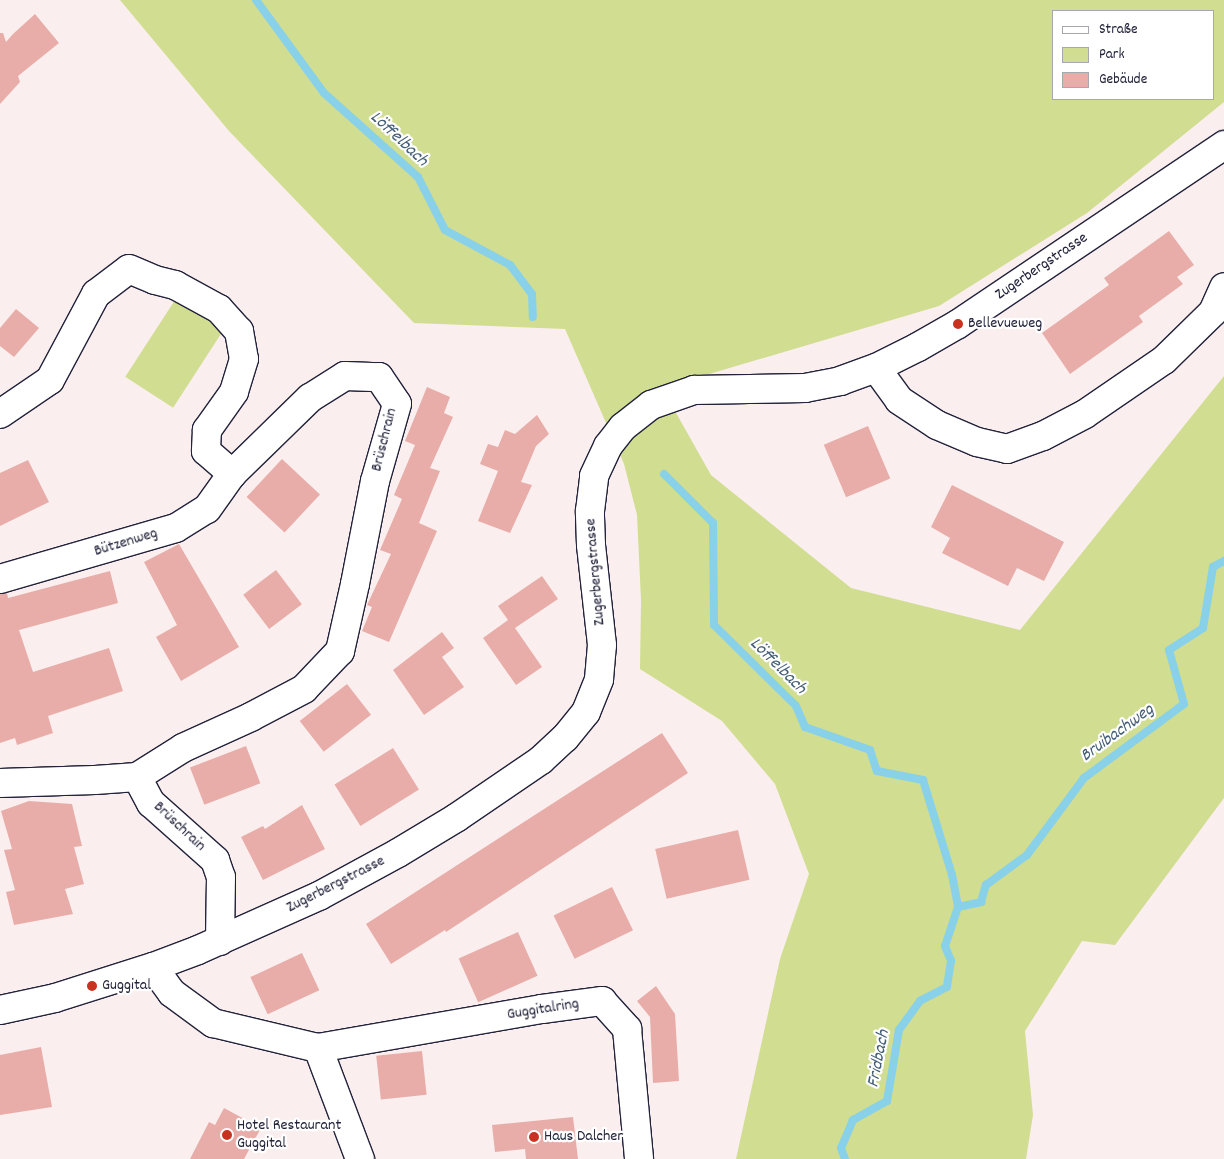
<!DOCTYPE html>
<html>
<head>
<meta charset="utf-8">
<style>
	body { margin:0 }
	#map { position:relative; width:1224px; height:1159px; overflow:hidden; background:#faefee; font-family:Dekko,sans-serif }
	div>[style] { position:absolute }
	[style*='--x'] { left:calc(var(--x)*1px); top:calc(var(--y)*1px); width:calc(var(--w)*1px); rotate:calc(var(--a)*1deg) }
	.green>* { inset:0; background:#d1dd90; transform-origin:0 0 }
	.stream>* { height:8px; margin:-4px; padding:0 4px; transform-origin:4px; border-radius:4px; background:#88d1e9 }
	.building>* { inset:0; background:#e8ada9; transform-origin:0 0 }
	.roads { filter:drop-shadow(1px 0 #22223b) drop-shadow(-1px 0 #22223b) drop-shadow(0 1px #22223b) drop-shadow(0 -1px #22223b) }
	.minor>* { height:28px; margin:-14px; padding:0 14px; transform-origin:14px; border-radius:14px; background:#fff }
	.dots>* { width:14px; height:14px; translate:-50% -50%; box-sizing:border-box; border:2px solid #fff; border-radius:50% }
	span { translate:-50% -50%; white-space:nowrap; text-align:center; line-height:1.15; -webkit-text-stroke:4.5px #fff; paint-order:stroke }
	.street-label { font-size:16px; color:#22223b }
	.poi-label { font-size:16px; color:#22223b }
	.left { translate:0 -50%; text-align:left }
	.water-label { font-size:18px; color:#465f78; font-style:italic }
	.legend { position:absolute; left:1052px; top:10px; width:162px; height:90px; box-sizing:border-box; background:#fff; border:1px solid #a7a7b1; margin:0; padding:6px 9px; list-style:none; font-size:15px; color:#22223b }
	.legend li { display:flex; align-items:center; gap:10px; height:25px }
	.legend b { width:25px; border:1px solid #a7a7b1 }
</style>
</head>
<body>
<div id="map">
	<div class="green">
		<div style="clip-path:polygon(evenodd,120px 0,1224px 0,1224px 102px,1087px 213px,939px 306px,662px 388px,711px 475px,851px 588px,1020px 630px,1224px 376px,1224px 798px,1115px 945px,1082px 941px,1025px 1031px,1033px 1115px,1026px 1159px,736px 1159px,780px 959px,809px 874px,775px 784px,722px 721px,640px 669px,641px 600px,637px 515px,624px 464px,565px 329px,414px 323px,229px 131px,120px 0,1053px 11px,1213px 11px,1213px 99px,1053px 99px,1053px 11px)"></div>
		<div style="left:177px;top:297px;width:57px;height:95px;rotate:33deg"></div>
	</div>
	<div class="stream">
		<div style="--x:256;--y:0;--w:115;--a:53.8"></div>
		<div style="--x:324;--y:93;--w:126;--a:41.8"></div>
		<div style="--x:418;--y:177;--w:59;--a:63"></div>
		<div style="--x:445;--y:230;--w:74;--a:28.3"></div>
		<div style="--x:510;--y:265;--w:36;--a:53"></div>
		<div style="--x:532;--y:294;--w:23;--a:88"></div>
		<div style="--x:664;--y:474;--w:69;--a:45"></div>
		<div style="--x:713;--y:523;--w:102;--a:89.4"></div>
		<div style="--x:714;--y:625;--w:115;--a:44.6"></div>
		<div style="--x:796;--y:706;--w:23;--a:67"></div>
		<div style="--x:805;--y:727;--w:69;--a:19.5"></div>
		<div style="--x:870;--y:750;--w:22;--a:72"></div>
		<div style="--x:877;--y:771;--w:47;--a:11.1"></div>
		<div style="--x:923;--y:780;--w:99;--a:73"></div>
		<div style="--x:952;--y:875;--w:33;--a:79"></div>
		<div style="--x:958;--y:907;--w:41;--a:108.4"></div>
		<div style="--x:945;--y:946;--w:16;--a:68"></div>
		<div style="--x:951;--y:961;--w:26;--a:99"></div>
		<div style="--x:947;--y:987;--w:30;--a:153"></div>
		<div style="--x:920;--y:1001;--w:36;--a:126"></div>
		<div style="--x:899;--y:1030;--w:72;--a:99.6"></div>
		<div style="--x:887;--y:1101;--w:39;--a:151"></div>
		<div style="--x:853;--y:1120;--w:30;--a:113"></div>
		<div style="--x:841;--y:1148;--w:12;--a:70"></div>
		<div style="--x:958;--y:907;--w:24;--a:-12"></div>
		<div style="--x:981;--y:902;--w:18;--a:-74"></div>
		<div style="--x:986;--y:885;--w:51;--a:-36.2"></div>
		<div style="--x:1027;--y:855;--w:96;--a:-53.5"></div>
		<div style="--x:1084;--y:778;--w:124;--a:-36.5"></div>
		<div style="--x:1184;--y:704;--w:56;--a:-105.5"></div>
		<div style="--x:1169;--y:650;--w:40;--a:-32.9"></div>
		<div style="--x:1203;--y:628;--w:62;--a:-80.7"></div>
		<div style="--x:1213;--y:567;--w:13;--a:-29"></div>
	</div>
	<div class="building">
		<div style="clip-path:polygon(35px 14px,59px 43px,18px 76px,20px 82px,0 104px,0 33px,3px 33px,6px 42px,13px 34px)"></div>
		<div style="clip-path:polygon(1169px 231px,1194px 265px,1177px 277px,1183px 284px,1139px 316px,1143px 322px,1070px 374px,1042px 333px,1109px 285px,1104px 278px)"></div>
		<div style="clip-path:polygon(16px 309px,39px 328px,14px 357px,0 346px,0 328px)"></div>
		<div style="clip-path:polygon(427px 387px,450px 397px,444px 413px,453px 417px,430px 468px,440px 471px,419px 523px,437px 531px,389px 642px,362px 631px,372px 607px,367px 605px,391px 554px,380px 550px,402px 499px,394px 495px,415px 445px,405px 441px)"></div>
		<div style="clip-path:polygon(537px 415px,549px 434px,536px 446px,521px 482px,532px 485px,510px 533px,478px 521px,498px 471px,480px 464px,488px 444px,498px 447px,505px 430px,515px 434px)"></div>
		<div style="left:868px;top:426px;width:57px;height:48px;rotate:67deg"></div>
		<div style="left:282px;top:459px;width:52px;height:52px;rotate:43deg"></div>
		<div style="clip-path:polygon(28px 460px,49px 502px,0 526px,0 473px)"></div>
		<div style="clip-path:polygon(952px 485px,1064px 542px,1044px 581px,1017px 568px,1008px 586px,942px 553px,950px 538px,931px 527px)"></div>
		<div style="clip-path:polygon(179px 544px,239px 647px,181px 681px,156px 637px,177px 625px,144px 562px)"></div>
		<div style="left:276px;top:570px;width:43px;height:41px;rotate:53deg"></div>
		<div style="clip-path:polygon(110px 571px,118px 603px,19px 630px,33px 672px,109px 648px,123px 691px,48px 716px,53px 733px,17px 745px,15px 738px,0 743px,0 594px,7px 593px,8px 598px)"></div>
		<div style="clip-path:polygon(542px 576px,558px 599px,515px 628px,542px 667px,516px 685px,483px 638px,508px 620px,498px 606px)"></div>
		<div style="clip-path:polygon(442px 632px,454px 648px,442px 657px,464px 687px,424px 715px,393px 670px)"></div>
		<div style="left:347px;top:684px;width:39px;height:60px;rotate:52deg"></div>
		<div style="clip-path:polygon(662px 733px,688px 773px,446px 932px,445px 930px,391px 964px,366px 924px)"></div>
		<div style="left:246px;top:746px;width:40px;height:60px;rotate:69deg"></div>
		<div style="left:393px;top:748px;width:49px;height:69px;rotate:58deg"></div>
		<div style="clip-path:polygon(29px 801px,72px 804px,82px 846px,74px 847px,84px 884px,65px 889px,73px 914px,14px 925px,6px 892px,15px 890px,4px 850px,12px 849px,1px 811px)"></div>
		<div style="clip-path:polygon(302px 805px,325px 849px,263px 880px,241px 837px,263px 826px,265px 829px)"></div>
		<div style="left:738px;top:830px;width:51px;height:85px;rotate:77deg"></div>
		<div style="left:612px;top:887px;width:48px;height:65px;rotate:64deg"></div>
		<div style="left:518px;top:932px;width:48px;height:65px;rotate:66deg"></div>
		<div style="left:302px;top:953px;width:41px;height:57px;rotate:65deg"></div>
		<div style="clip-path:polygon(656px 986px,675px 1014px,679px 1081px,653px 1083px,650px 1017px,637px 1001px)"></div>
		<div style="clip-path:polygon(41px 1047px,52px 1107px,0 1115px,0 1055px)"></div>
		<div style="left:422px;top:1051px;width:44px;height:46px;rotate:84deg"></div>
		<div style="clip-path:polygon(224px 1108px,261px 1128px,244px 1159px,190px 1159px,209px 1122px,215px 1125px)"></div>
		<div style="clip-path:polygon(573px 1117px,578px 1159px,526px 1159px,525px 1149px,495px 1152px,492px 1125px)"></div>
	</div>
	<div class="roads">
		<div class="minor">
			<div style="--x:876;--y:368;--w:39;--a:54"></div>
			<div style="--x:899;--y:400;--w:45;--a:33.3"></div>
			<div style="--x:937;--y:425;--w:43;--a:23"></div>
			<div style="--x:977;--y:442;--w:31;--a:13"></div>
			<div style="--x:1007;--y:449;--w:38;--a:-20"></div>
			<div style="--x:1043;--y:436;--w:47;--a:-27.6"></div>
			<div style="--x:1085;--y:414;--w:96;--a:-34.4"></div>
			<div style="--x:1164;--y:360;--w:69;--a:-44.4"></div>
			<div style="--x:1213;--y:312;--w:27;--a:-66"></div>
			<div style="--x:0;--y:414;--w:60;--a:-34.2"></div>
			<div style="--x:50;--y:380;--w:98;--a:-61.9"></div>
			<div style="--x:96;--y:294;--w:41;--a:-37.1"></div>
			<div style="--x:129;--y:269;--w:28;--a:23"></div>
			<div style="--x:155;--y:280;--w:21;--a:14"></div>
			<div style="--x:175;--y:285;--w:50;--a:28.6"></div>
			<div style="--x:219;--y:309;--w:30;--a:48"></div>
			<div style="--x:239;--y:331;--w:28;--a:80"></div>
			<div style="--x:244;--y:359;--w:34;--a:107"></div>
			<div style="--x:234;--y:392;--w:47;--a:125.4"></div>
			<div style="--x:207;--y:430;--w:21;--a:93"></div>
			<div style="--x:206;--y:451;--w:35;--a:41"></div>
			<div style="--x:232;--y:474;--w:109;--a:-44.3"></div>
			<div style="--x:310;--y:398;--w:41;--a:-32.2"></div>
			<div style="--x:345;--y:376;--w:34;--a:2"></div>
			<div style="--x:379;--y:377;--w:32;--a:56"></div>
			<div style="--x:397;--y:404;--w:80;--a:105.9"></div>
			<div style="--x:375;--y:481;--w:105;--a:101"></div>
			<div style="--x:355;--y:584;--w:69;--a:102.6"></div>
			<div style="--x:340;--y:651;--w:52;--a:133.5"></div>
			<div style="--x:304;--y:689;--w:60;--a:152.2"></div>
			<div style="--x:251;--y:717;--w:75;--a:155.5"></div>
			<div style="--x:183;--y:748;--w:54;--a:147.8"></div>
			<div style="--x:137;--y:777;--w:42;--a:175.9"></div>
			<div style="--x:95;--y:780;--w:95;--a:178.2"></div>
			<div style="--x:0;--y:579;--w:183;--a:-16.2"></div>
			<div style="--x:176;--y:528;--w:36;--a:-32"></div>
			<div style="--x:207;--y:509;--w:43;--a:-54.5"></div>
			<div style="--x:137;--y:777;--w:30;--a:62"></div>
			<div style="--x:151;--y:803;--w:86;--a:41.7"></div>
			<div style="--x:215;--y:860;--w:18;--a:71"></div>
			<div style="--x:221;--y:877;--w:64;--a:90.9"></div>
			<div style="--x:153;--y:967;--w:32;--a:54"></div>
			<div style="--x:172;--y:993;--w:51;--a:36.2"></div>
			<div style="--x:213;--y:1023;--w:108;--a:13.4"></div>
			<div style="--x:318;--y:1048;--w:227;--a:-9.9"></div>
			<div style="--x:542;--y:1009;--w:61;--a:-7.6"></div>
			<div style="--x:602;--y:1001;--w:38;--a:48"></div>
			<div style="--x:627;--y:1029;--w:131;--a:84.7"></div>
			<div style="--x:0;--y:1010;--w:56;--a:-12.3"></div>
			<div style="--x:55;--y:998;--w:103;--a:-17.6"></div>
			<div style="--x:153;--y:967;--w:48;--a:-20.7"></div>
			<div style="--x:198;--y:950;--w:133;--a:-24.1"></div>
			<div style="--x:319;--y:896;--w:90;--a:-28.6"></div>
			<div style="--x:398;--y:853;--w:68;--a:-31.1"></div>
			<div style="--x:456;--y:818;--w:103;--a:-34.3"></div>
			<div style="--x:541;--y:760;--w:33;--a:-43"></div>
			<div style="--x:565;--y:738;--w:33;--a:-51"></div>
			<div style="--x:586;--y:712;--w:35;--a:-68"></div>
			<div style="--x:599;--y:679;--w:34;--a:-85"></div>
			<div style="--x:602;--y:645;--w:101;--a:-96.3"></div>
			<div style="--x:591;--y:545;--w:34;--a:-92"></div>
			<div style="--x:590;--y:511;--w:35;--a:-83"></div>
			<div style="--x:594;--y:476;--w:33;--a:-65"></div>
			<div style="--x:608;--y:446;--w:24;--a:-52"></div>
			<div style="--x:623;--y:427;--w:36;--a:-38"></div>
			<div style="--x:651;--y:405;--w:46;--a:-19.2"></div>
			<div style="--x:694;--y:390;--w:111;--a:-1"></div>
			<div style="--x:805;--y:388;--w:36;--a:-11"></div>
			<div style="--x:840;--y:381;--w:38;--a:-20"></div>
			<div style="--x:876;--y:368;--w:47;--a:-26.6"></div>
			<div style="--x:918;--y:347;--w:46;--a:-29.9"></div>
			<div style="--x:958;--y:324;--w:321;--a:-33.9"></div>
			<div style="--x:318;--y:1048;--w:119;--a:69.3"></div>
		</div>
	</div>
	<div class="dots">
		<div style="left:958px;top:324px;background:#c8321e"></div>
		<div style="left:92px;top:986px;background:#c8321e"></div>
		<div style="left:227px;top:1135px;background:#c8321e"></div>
		<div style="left:534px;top:1137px;background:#c8321e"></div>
	</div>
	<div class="street-label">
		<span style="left:1042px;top:267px;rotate:-34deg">Zugerbergstrasse</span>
		<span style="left:385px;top:440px;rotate:-76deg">Brüschrain</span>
		<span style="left:126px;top:543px;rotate:-17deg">Bützenweg</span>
		<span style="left:596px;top:572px;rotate:-95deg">Zugerbergstrasse</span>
		<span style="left:179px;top:827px;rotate:43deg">Brüschrain</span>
		<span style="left:336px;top:885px;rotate:-27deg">Zugerbergstrasse</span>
		<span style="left:543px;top:1010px;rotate:-9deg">Guggitalring</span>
	</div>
	<div class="poi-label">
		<span class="left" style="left:968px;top:324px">Bellevueweg</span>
		<span class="left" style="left:102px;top:986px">Guggital</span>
		<span class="left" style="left:237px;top:1135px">Hotel Restaurant<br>Guggital</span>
		<span class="left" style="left:544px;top:1137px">Haus Dalcher</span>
	</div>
	<div class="water-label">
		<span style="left:398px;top:140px;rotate:43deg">Löffelbach</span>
		<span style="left:777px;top:667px;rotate:45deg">Löffelbach</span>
		<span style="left:1118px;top:734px;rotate:-36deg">Bruibachweg</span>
		<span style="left:880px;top:1059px;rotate:-79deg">Fridbach</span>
	</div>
	<ul class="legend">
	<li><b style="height:6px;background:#fff"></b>Straße</li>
	<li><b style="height:14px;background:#d1dd90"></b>Park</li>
	<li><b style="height:14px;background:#e8ada9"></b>Gebäude</li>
	</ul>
</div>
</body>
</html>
